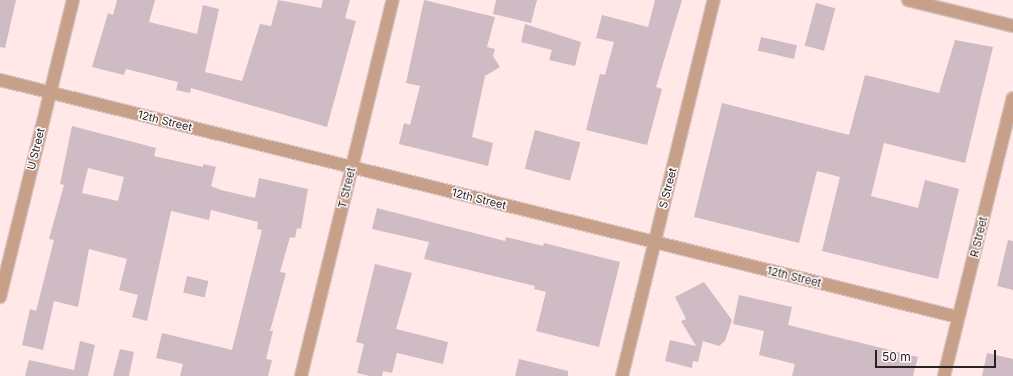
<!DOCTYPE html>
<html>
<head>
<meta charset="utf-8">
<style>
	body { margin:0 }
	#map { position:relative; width:1013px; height:376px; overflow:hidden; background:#ffe8e7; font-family:Inter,sans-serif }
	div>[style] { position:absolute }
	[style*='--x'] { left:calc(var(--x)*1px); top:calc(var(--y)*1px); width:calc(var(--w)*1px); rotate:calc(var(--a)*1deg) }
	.building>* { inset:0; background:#cfbbc4; transform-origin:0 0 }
	.roads { filter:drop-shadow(1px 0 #d9c4c3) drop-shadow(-1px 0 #d9c4c3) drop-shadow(0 1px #d9c4c3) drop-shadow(0 -1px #d9c4c3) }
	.minor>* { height:12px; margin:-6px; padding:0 6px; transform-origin:6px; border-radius:6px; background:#c6a089 }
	span { translate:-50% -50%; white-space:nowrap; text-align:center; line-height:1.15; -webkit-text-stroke:3px #fffafa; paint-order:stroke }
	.street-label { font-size:11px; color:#2a2121 }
	.scale { position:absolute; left:875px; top:350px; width:121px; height:18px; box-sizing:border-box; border:2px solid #2a2121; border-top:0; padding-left:5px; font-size:12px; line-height:14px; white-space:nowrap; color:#2a2121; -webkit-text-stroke:3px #fffafa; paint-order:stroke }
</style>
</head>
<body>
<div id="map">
	<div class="building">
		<div style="clip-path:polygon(0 0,16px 0,5px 48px,0 47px)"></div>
		<div style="clip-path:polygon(117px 0,155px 0,149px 22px,197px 34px,203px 5px,219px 9px,205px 72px,242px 81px,260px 24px,271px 26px,278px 0,321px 8px,323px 0,350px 0,345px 18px,356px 21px,327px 127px,191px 88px,190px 93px,176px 90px,178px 82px,126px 69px,124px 75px,92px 67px,108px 13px,113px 15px)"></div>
		<div style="clip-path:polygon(424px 0,495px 17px,487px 47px,495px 49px,493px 56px,500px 67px,485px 76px,472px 137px,493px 143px,488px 166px,399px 144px,404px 123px,410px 125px,420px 86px,406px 83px)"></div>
		<div style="clip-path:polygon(496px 0,537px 0,531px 23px,493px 14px)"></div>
		<div style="clip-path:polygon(655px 0,682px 0,656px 87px,662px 89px,647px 145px,586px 130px,600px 74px,605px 75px,614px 42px,596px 38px,602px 15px,648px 27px)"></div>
		<div style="left:816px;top:3px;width:20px;height:44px;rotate:15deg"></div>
		<div style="clip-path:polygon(525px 24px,581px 42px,575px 66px,549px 60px,552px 50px,521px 42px)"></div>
		<div style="left:761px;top:37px;width:37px;height:14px;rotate:13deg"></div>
		<div style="clip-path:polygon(955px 40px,993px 47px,965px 163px,884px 143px,871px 196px,918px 208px,925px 180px,959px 189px,938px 279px,822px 251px,840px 177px,817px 171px,799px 243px,694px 217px,722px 103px,849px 135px,865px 75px,939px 93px)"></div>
		<div style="clip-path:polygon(evenodd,72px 126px,156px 148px,154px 156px,203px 167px,203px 164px,216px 167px,211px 186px,221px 190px,255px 198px,259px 178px,308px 189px,301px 229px,297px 228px,295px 238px,290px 237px,280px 272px,286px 273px,270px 331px,273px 331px,266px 359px,272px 360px,268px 376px,180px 376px,183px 364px,156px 358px,162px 333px,232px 350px,262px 230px,257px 229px,258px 222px,211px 210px,209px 220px,171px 211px,147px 321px,132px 317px,138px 295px,119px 290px,127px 259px,89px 249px,78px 307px,54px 301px,43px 350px,22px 345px,30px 309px,36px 311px,54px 240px,49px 239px,64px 185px,60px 184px,72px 126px,88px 168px,124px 177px,118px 201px,82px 193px,88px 168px)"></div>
		<div style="left:535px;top:130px;width:47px;height:40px;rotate:15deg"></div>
		<div style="clip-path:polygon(377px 208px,505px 241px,506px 237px,543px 246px,544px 243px,620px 262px,599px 347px,536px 331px,546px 292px,534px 289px,535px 286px,424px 259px,429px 242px,372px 229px)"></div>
		<div style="clip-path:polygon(1008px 240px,1013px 241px,1013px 290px,997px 286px)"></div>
		<div style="clip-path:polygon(375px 264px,412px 273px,396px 329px,448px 342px,443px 364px,397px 353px,392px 373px,383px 371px,382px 376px,370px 376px,357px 373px,364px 344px,356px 342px)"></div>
		<div style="left:187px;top:276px;width:22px;height:17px;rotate:13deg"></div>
		<div style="clip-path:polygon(704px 282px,732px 320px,725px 341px,719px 346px,703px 341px,698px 362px,693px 361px,692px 368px,665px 361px,670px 340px,696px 346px,681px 321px,686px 319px,675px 297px)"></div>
		<div style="clip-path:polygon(739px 295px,792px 307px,788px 325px,918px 357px,913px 376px,792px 376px,795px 364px,759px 355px,764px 331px,733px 324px)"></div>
		<div style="clip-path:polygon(80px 341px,95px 345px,88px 376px,25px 376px,29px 360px,74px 370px)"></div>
		<div style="clip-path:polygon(120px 349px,134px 352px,129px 376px,113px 376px)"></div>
		<div style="clip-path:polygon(987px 353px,1013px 359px,1013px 376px,982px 376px)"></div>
		<div style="clip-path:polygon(519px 359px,568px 371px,568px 376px,515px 376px)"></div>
	</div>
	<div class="roads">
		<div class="minor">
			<div style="--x:908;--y:0;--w:108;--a:13.9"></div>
			<div style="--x:0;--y:80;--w:987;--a:13.9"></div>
			<div style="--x:0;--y:297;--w:306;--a:-76.2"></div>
			<div style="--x:301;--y:376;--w:387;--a:-76.3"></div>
			<div style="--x:622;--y:376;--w:387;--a:-76.3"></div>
			<div style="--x:944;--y:376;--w:286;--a:-76.1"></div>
		</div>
	</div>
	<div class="street-label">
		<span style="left:165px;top:121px;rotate:14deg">12th Street</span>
		<span style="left:36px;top:149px;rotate:-76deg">U Street</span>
		<span style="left:347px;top:188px;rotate:-76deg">T Street</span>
		<span style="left:668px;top:188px;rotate:-76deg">S Street</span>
		<span style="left:479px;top:199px;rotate:14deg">12th Street</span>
		<span style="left:979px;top:237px;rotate:-76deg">R Street</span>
		<span style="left:794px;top:277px;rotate:14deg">12th Street</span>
	</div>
	<div class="scale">50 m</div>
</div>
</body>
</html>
